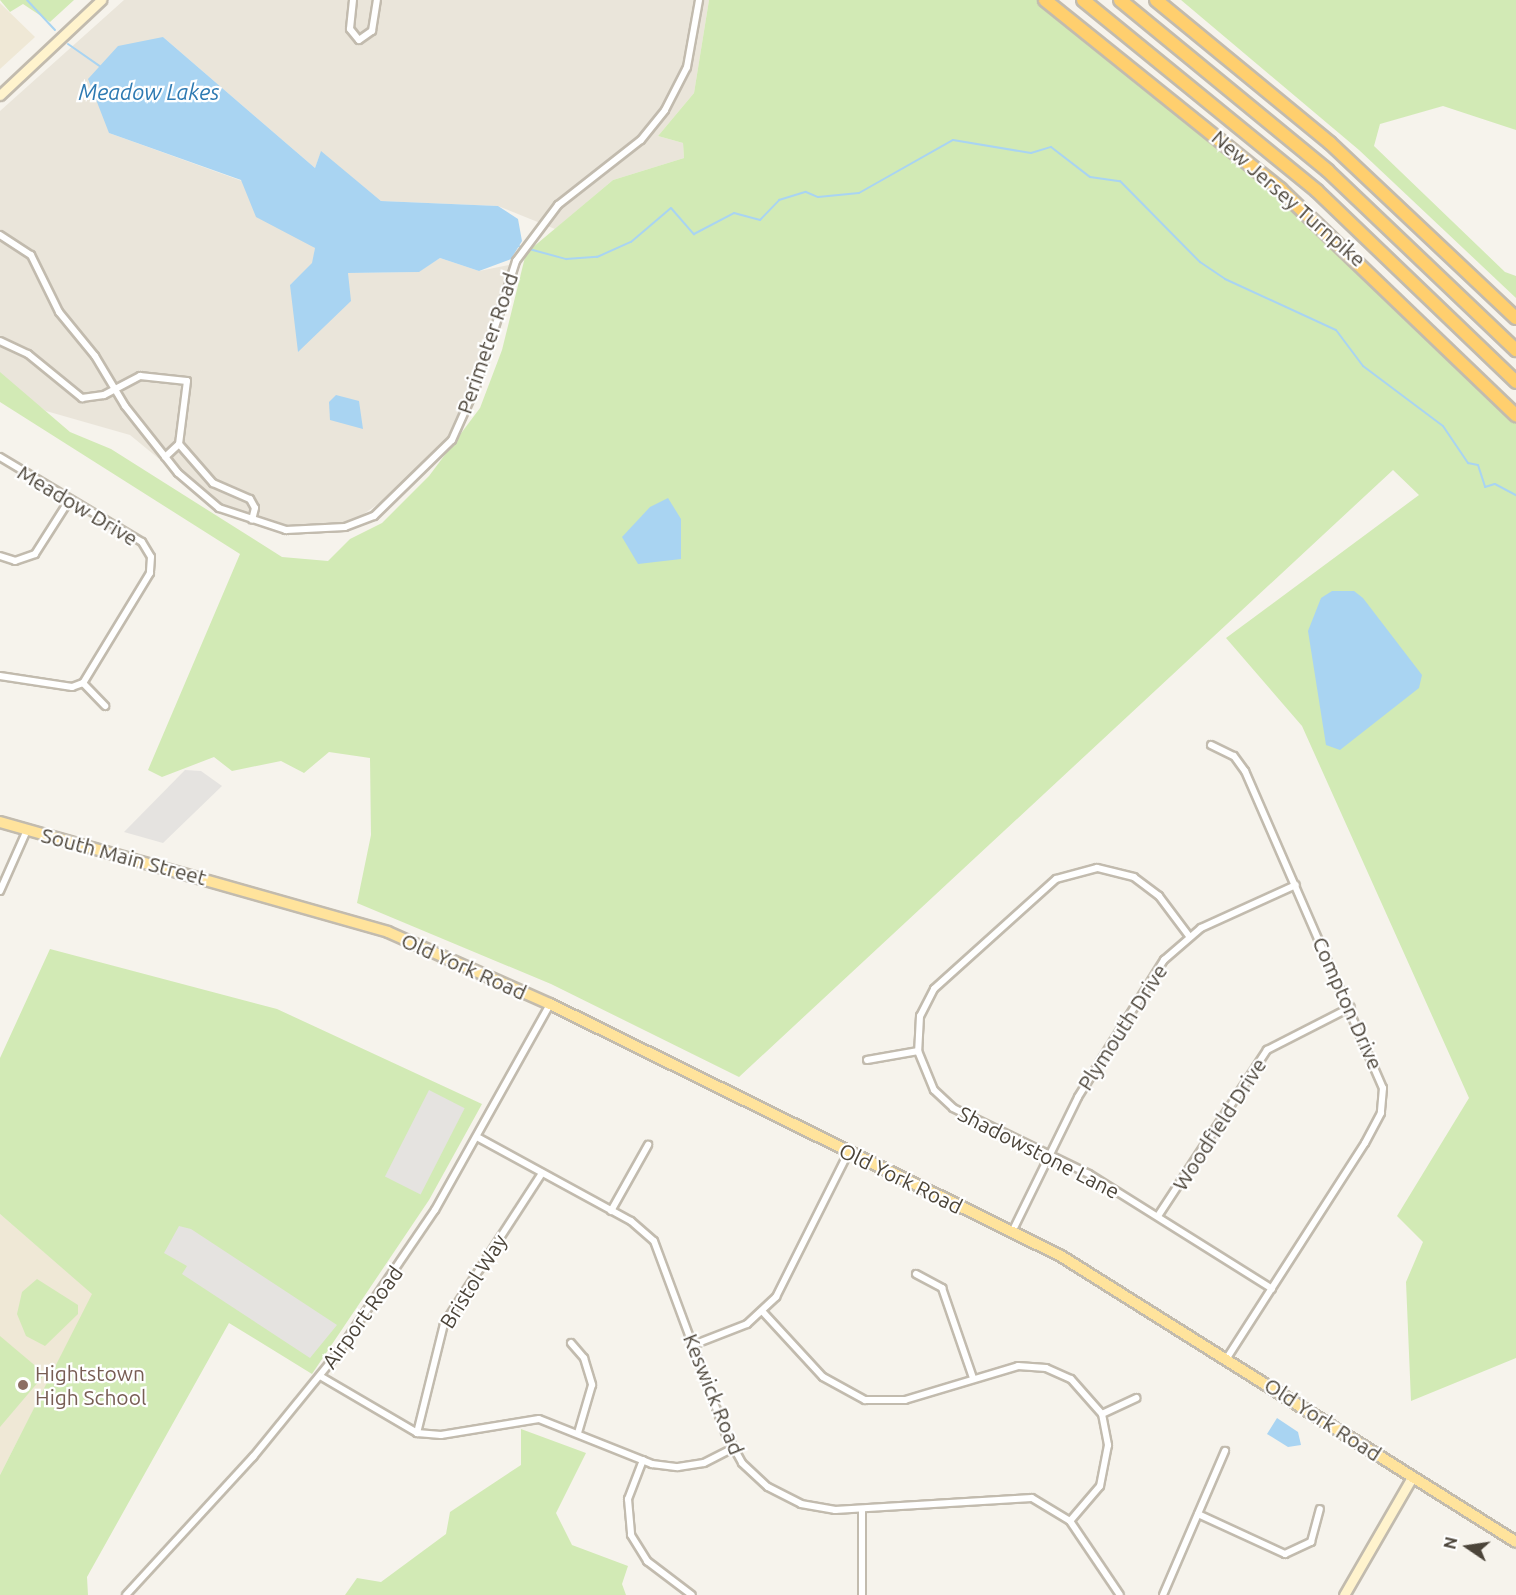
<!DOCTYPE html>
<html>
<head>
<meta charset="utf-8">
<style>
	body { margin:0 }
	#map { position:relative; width:1516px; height:1595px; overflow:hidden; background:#f6f3ec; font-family:Ubuntu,sans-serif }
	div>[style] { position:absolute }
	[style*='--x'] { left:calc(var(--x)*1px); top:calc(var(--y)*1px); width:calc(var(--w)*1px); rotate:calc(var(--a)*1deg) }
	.residential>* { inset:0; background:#eae5da }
	.education>* { inset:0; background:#efe8d6 }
	.green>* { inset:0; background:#d2eab5 }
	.parking>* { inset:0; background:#e5e3e0; transform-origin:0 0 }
	.water>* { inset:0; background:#a9d4f2 }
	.stream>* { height:2px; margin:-1px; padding:0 1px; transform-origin:1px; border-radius:1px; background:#a9d4f2 }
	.roads { filter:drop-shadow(2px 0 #c2bbae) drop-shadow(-2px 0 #c2bbae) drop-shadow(0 2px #c2bbae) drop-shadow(0 -2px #c2bbae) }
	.street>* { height:6px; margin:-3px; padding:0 3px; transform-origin:3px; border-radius:3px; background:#fff }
	.secondary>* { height:9px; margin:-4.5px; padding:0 4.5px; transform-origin:4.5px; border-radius:4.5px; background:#fff3cd }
	.primary>* { height:10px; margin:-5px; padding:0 5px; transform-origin:5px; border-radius:5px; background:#ffe39c }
	.highway>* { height:12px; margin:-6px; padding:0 6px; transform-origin:6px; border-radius:6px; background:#ffcf6e }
	.dots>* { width:16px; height:16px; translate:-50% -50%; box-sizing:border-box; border:3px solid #fff; border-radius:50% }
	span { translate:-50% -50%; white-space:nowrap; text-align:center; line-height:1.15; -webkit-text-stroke:4.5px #fff; paint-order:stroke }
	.street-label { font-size:21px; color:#4b4439 }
	.education-label { font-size:21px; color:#785e54 }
	.left { translate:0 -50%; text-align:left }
	.water-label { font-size:22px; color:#2e7ab2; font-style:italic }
	.north { position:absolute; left:1438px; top:1517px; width:60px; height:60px; -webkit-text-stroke:4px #fff; paint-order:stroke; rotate:283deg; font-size:16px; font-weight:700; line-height:24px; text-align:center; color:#4b4439 }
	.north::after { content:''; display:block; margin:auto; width:21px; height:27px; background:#4b4439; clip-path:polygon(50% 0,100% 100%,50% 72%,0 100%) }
</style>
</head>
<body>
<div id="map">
	<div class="residential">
		<div style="clip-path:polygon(124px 0,709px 0,694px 93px,658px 136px,683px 143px,684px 158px,613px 180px,555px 229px,498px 206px,381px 201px,321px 152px,315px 168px,163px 37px,109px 133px,242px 181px,315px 248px,313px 263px,290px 285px,348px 273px,418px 272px,440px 258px,479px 271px,514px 264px,477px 384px,452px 440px,421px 474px,345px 527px,311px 532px,219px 508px,130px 435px,46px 411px,0 380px,0 111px)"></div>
	</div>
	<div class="education">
		<div style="clip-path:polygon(0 3px,35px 37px,0 69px)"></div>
		<div style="clip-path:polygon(0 1214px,93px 1294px,0 1475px)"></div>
	</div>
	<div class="green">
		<div style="clip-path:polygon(0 0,74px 0,50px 22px,23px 4px,10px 12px)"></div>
		<div style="clip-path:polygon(709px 0,1053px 0,1285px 185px,1516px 407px,1516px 1358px,1411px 1401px,1406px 1282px,1423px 1242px,1397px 1216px,1469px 1098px,1302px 726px,1226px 638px,1419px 495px,1393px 470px,739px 1077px,551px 984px,357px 903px,371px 835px,370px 758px,329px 752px,304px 773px,281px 761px,232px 771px,214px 757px,162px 777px,148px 770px,240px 554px,0 402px,0 372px,70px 432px,111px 449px,282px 557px,328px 561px,350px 539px,382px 523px,429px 476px,480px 408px,502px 350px,526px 253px,613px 180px,684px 158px,683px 143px,658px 136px,694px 93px)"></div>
		<div style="clip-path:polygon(1181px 0,1516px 0,1516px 130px,1443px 106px,1380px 124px,1374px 146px,1505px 272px,1516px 276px,1516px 298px,1359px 150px)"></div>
		<div style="clip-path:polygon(50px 949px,277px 1009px,482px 1104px,429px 1200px,312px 1374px,229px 1323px,87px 1577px,88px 1595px,0 1595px,0 1475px,92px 1294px,0 1214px,0 1058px)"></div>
		<div style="clip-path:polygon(37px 1279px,78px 1305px,78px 1314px,45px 1346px,26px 1336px,17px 1314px,22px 1292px)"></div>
		<div style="clip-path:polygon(0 1336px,45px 1374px,0 1427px)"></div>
		<div style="clip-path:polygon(521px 1429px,586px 1453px,556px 1513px,572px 1545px,628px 1566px,622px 1584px,626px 1595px,345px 1595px,357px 1578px,381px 1582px,446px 1534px,450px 1512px,521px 1465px)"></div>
	</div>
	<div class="parking">
		<div style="clip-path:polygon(185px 770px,201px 771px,222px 786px,163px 843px,124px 832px)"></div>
		<div style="left:429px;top:1090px;width:40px;height:97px;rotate:27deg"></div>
		<div style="clip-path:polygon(179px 1226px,191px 1229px,337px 1325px,310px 1358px,182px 1274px,187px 1266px,164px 1253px)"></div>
	</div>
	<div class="water">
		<div style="clip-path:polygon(163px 37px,315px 168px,321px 151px,381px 201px,498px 206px,518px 219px,522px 241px,511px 259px,479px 271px,440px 258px,419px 272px,348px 273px,351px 301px,298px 352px,290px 285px,312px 263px,315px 248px,256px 217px,241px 180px,109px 133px,88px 79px,118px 46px)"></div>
		<div style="clip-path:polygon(336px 395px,359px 401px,363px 429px,330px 420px,329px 402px)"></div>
		<div style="clip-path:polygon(668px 498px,681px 519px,681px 559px,638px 564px,622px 537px,650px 507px)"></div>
		<div style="clip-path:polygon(1332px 591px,1354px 591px,1363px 598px,1422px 675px,1419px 688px,1340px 750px,1326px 745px,1308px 631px,1321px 598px)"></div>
		<div style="clip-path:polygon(1277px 1418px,1298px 1432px,1301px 1445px,1288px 1447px,1267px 1434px)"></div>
	</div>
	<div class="stream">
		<div style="--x:27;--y:0;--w:41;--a:47"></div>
		<div style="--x:68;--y:44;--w:40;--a:34.9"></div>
		<div style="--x:518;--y:246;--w:50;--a:15.2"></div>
		<div style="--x:566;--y:259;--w:31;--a:-4"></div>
		<div style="--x:597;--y:257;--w:37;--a:-24"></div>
		<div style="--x:631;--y:242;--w:52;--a:-40.4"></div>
		<div style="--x:671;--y:208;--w:35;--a:49"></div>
		<div style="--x:694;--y:234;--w:45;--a:-27.7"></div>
		<div style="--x:734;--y:213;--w:27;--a:15"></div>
		<div style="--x:760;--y:220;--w:28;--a:-46"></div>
		<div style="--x:779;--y:200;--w:28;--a:-17"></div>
		<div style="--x:806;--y:192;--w:13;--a:23"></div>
		<div style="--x:818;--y:197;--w:41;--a:-5.6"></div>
		<div style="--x:859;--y:193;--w:108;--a:-29.4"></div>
		<div style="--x:953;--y:140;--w:79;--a:9.5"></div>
		<div style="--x:1031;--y:153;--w:21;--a:-17"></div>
		<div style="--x:1051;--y:147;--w:49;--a:37.6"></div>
		<div style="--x:1090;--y:177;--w:30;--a:8"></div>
		<div style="--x:1120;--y:181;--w:114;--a:45.4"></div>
		<div style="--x:1200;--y:262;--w:30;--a:34"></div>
		<div style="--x:1225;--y:279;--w:122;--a:24.7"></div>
		<div style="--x:1336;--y:330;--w:45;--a:53.1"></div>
		<div style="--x:1363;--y:366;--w:100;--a:36.9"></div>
		<div style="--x:1443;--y:426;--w:45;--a:56"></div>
		<div style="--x:1468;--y:463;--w:10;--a:11"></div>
		<div style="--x:1478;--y:465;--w:23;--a:72"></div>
		<div style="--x:1485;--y:487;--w:10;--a:-17"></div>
		<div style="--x:1495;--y:484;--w:24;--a:28"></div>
	</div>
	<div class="roads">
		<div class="street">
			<div style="--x:353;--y:0;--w:29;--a:96"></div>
			<div style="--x:350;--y:29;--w:14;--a:51"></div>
			<div style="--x:359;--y:40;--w:16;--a:-35"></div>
			<div style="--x:372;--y:31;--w:31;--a:-81"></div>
			<div style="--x:0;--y:235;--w:37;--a:33"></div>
			<div style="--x:31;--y:255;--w:64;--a:63.8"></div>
			<div style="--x:59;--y:312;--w:57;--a:50.7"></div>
			<div style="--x:95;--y:356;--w:58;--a:59"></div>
			<div style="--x:125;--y:406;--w:85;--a:51.7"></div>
			<div style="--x:178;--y:473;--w:54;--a:40.5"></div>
			<div style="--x:219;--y:508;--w:71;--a:18.2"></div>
			<div style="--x:286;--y:530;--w:59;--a:-2.9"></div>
			<div style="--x:345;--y:527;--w:31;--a:-21"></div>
			<div style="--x:374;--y:516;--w:109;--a:-44.3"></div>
			<div style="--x:452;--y:440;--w:61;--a:-65.9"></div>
			<div style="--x:477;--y:384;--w:129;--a:-72.4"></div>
			<div style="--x:516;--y:261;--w:70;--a:-53.1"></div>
			<div style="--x:558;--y:205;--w:105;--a:-38.1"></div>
			<div style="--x:641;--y:140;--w:38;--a:-51"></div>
			<div style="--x:665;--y:110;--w:48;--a:-62.9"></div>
			<div style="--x:687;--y:67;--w:68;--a:-79.8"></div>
			<div style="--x:0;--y:341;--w:31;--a:25"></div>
			<div style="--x:28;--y:354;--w:70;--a:39.2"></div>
			<div style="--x:82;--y:398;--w:22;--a:-8"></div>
			<div style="--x:104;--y:395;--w:41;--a:-27.8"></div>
			<div style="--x:140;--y:376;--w:47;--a:6.1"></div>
			<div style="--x:187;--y:381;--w:64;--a:97.2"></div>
			<div style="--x:179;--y:444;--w:19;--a:137"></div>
			<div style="--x:179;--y:444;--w:52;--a:48.9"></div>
			<div style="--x:213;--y:483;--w:40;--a:23.4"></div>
			<div style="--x:250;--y:499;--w:10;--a:61"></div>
			<div style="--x:255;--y:508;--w:12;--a:104"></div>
			<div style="--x:0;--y:457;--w:165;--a:30.9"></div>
			<div style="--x:142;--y:542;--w:17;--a:59"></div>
			<div style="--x:151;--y:557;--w:16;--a:94"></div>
			<div style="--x:150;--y:573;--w:129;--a:121.3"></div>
			<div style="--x:0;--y:556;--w:16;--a:18"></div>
			<div style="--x:15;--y:561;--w:21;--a:-19"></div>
			<div style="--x:35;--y:554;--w:65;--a:-57.5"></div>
			<div style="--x:0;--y:676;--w:73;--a:8.7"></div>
			<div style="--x:72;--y:687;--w:12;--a:-20"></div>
			<div style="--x:83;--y:683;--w:32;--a:46"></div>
			<div style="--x:1211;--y:745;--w:25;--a:26"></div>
			<div style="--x:1234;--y:756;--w:19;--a:54"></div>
			<div style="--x:1245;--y:771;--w:346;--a:66.5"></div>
			<div style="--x:1383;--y:1088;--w:25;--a:95"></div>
			<div style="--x:1381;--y:1113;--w:34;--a:118"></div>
			<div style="--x:1365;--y:1143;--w:255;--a:122.7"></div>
			<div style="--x:0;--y:891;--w:67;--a:-66.1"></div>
			<div style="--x:1189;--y:936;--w:50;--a:-126.9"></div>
			<div style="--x:1159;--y:896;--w:31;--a:-143"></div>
			<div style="--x:1134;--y:877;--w:38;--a:-166"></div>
			<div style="--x:1097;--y:868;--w:42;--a:165"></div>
			<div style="--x:1056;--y:879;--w:164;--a:138"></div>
			<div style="--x:934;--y:989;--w:30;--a:117"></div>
			<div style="--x:920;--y:1016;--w:35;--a:93"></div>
			<div style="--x:918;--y:1051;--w:42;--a:67.7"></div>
			<div style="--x:934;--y:1090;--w:26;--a:43"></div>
			<div style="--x:953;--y:1108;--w:151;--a:25.9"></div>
			<div style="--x:1089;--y:1174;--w:216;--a:32.1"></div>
			<div style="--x:867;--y:1060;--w:52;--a:-10"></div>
			<div style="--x:477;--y:1137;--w:175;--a:28.6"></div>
			<div style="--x:631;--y:1221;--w:30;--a:41"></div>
			<div style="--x:654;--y:1241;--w:204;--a:69.6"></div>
			<div style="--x:725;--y:1432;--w:35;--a:61"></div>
			<div style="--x:742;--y:1463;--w:35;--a:43"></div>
			<div style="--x:768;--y:1487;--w:37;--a:27"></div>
			<div style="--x:801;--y:1504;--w:35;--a:10"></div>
			<div style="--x:835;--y:1510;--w:197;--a:-3.5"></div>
			<div style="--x:1032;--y:1498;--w:44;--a:31.2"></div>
			<div style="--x:1070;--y:1521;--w:89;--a:56"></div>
			<div style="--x:611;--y:1211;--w:76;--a:-60.7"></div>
			<div style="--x:1158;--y:1216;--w:199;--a:-56.7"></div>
			<div style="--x:1267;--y:1050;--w:94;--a:-27.1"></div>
			<div style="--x:1012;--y:1232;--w:150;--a:-63.9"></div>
			<div style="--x:1078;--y:1097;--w:162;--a:-57.9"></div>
			<div style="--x:1164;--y:960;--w:49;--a:-40.9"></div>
			<div style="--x:1201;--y:928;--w:104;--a:-24.4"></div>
			<div style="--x:916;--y:1274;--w:30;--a:28"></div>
			<div style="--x:942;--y:1288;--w:95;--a:71"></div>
			<div style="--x:763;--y:1312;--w:88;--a:47.3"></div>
			<div style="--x:823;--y:1377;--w:48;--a:28.7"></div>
			<div style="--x:865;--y:1400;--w:40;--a:0"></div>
			<div style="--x:905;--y:1400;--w:118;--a:-16.7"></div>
			<div style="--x:1018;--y:1366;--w:28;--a:4"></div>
			<div style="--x:1046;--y:1368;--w:27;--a:24"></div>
			<div style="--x:1071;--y:1379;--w:47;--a:48.5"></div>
			<div style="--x:1102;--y:1414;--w:32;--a:79"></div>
			<div style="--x:1108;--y:1445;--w:42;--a:101"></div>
			<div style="--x:1100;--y:1486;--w:46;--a:130.6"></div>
			<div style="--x:571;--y:1343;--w:20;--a:49"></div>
			<div style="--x:584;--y:1358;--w:28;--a:73"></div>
			<div style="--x:592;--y:1385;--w:50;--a:106.3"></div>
			<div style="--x:693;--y:1345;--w:58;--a:-21.3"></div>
			<div style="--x:747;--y:1324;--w:40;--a:-43"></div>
			<div style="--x:776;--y:1297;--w:161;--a:-63.4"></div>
			<div style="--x:320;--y:1376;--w:113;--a:30.4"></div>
			<div style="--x:417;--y:1433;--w:24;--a:5"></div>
			<div style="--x:441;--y:1435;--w:99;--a:-9.3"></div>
			<div style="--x:539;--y:1419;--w:122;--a:21.7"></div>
			<div style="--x:652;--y:1464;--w:26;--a:7"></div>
			<div style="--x:678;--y:1467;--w:26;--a:-9"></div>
			<div style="--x:704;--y:1463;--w:31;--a:-27"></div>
			<div style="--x:1102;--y:1414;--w:38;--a:-25"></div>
			<div style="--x:417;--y:1433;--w:112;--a:-76.1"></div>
			<div style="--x:444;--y:1324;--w:180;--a:-57"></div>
			<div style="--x:643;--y:1460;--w:42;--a:111"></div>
			<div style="--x:628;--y:1499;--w:36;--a:85"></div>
			<div style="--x:631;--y:1535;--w:31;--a:58"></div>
			<div style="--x:647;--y:1561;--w:56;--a:37.1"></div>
			<div style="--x:1198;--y:1514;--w:96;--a:24.7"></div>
			<div style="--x:1285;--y:1554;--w:29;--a:-25"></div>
			<div style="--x:1311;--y:1542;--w:34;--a:-75"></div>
			<div style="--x:126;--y:1595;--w:188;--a:-47.4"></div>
			<div style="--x:253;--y:1457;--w:133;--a:-50.8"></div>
			<div style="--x:337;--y:1354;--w:174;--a:-55.8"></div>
			<div style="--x:435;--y:1210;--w:236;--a:-60.8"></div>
			<div style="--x:862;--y:1595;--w:86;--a:-90"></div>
			<div style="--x:1163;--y:1595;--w:157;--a:-66.7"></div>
		</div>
		<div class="secondary">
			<div style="--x:0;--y:95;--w:139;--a:-43.2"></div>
			<div style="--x:1344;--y:1595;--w:136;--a:-60"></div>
		</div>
		<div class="primary">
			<div style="--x:0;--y:822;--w:403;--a:15.8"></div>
			<div style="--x:388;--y:932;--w:177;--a:24"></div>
			<div style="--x:550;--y:1004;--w:570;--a:26.25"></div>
			<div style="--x:1061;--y:1256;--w:537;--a:32.15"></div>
		</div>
		<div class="highway">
			<div style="--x:1045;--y:0;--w:302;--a:38.8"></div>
			<div style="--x:1280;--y:189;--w:327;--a:43.8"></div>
			<div style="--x:1083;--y:0;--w:302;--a:39.2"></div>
			<div style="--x:1317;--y:191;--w:276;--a:43.8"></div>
			<div style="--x:1120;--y:0;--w:269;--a:39.4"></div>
			<div style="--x:1328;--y:171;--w:260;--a:43.6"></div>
			<div style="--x:1156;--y:0;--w:225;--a:39.4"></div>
			<div style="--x:1330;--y:143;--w:255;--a:43.3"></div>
		</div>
	</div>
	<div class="dots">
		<div style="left:23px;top:1385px;background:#8d6e63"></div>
	</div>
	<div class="street-label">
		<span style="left:1289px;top:198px;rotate:41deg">New Jersey Turnpike</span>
		<span style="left:487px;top:343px;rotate:-71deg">Perimeter Road</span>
		<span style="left:78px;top:505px;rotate:31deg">Meadow Drive</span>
		<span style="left:124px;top:856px;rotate:15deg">South Main Street</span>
		<span style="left:464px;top:966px;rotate:24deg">Old York Road</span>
		<span style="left:1348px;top:1003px;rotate:66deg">Compton Drive</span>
		<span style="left:1122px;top:1027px;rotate:-57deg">Plymouth Drive</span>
		<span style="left:1219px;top:1124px;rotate:-57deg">Woodfield Drive</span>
		<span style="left:1039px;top:1152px;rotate:27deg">Shadowstone Lane</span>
		<span style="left:901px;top:1178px;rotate:26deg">Old York Road</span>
		<span style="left:473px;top:1281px;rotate:-58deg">Bristol Way</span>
		<span style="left:362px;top:1317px;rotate:-54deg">Airport Road</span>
		<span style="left:714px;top:1394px;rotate:68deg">Keswick Road</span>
		<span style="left:1323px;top:1419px;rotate:33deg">Old York Road</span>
	</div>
	<div class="education-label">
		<span class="left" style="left:35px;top:1385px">Hightstown<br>High School</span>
	</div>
	<div class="water-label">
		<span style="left:149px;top:92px">Meadow Lakes</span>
	</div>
	<div class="north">N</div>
</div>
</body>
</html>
